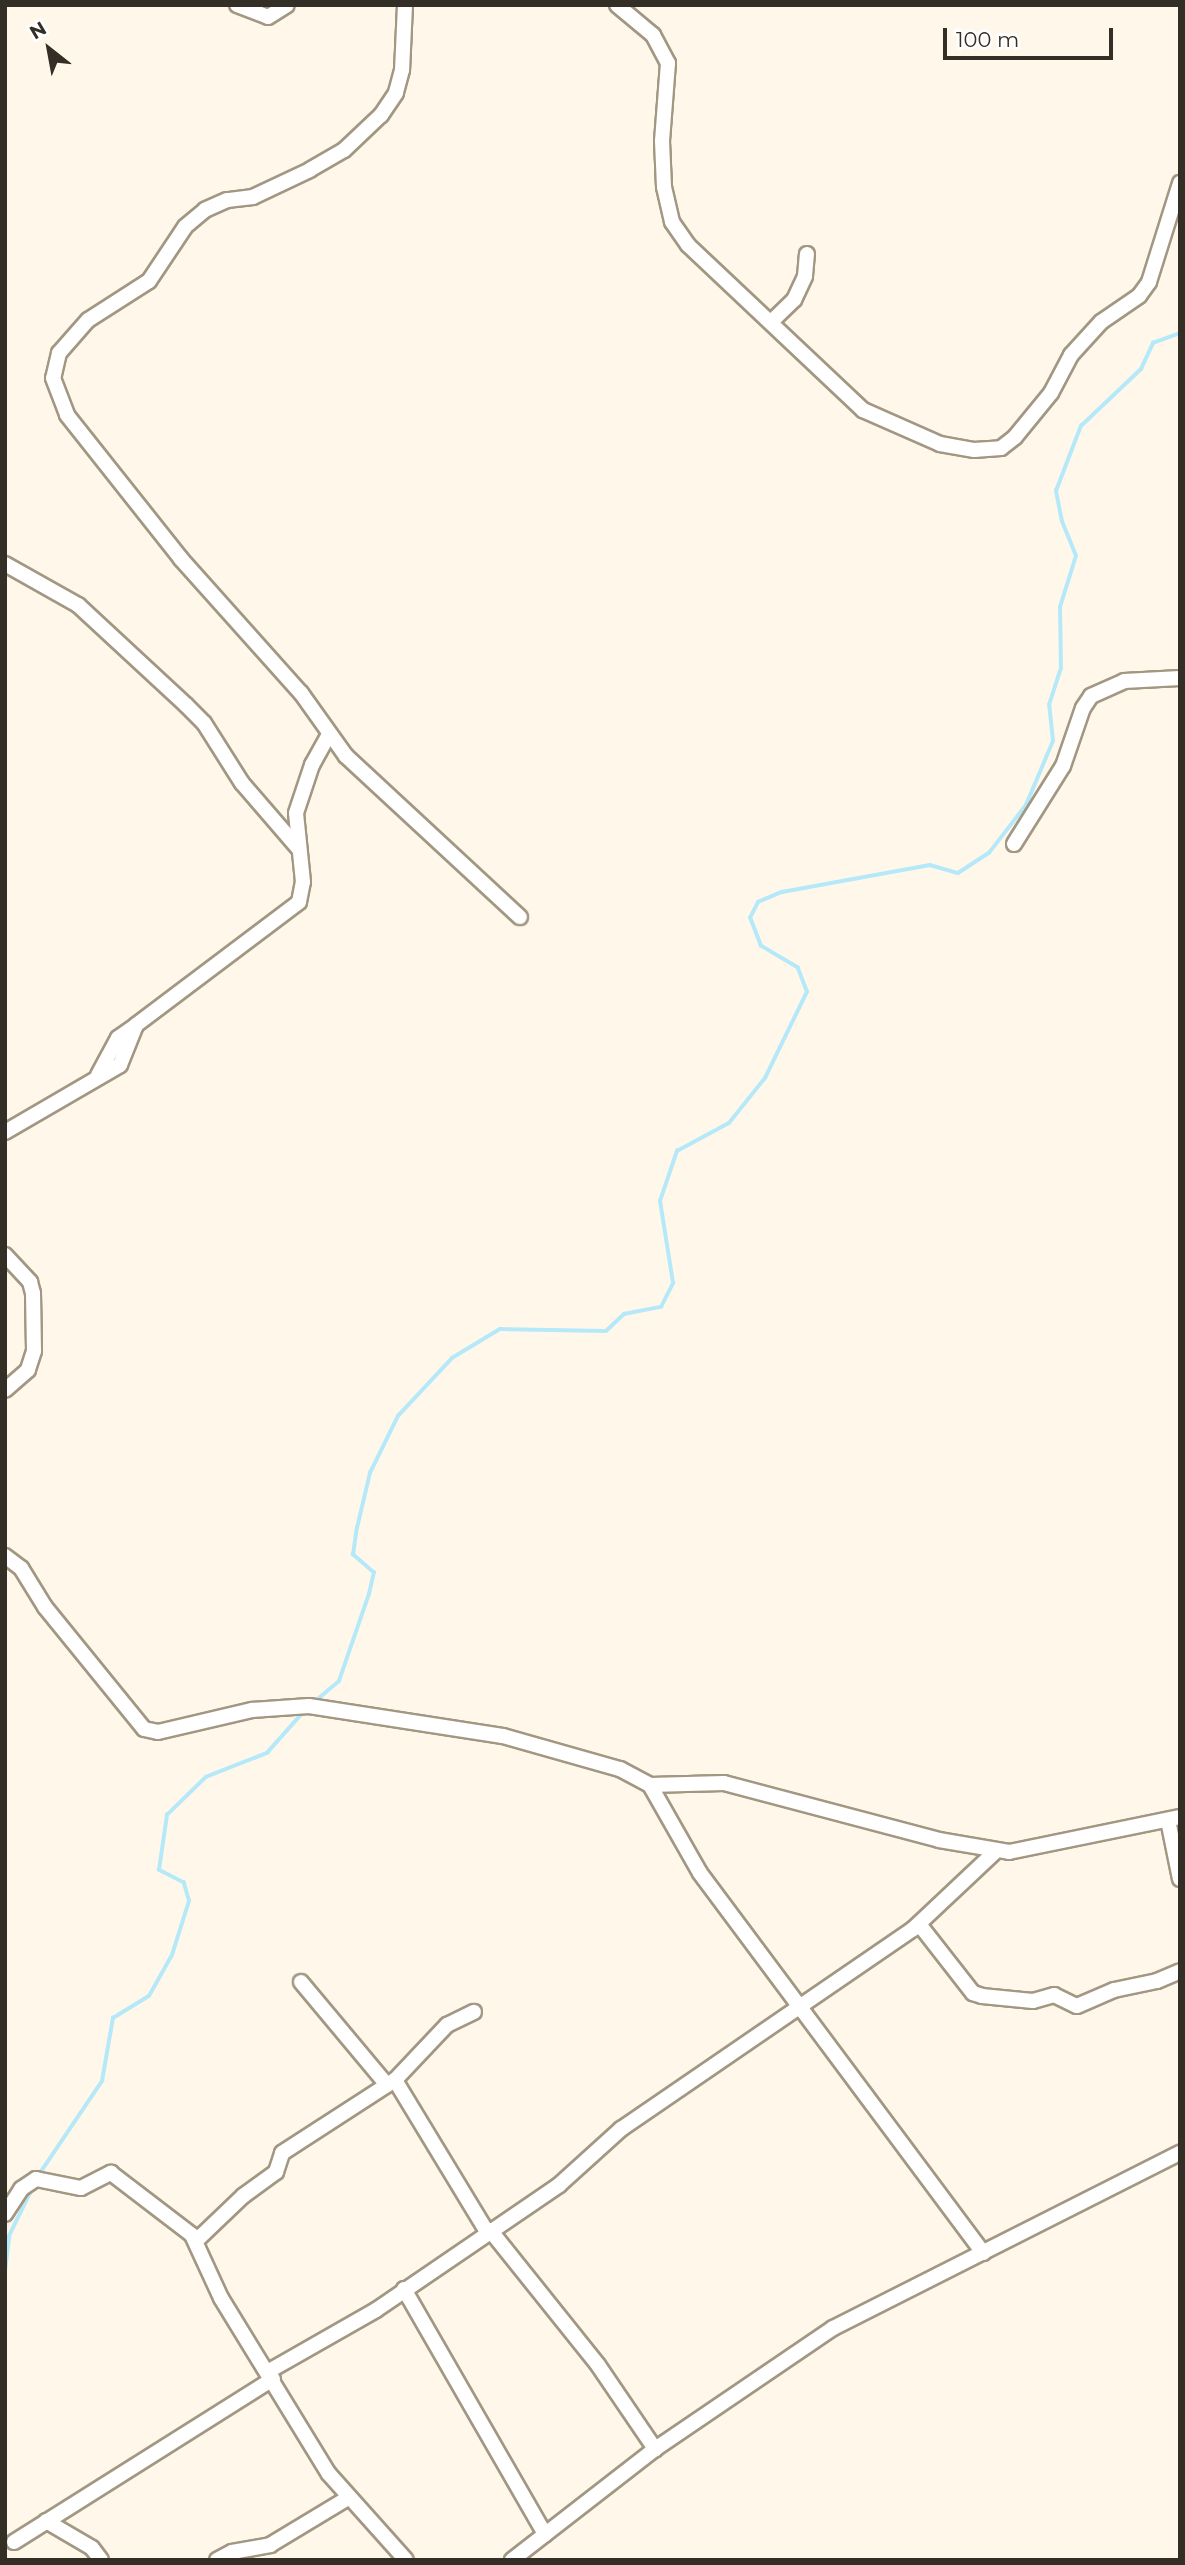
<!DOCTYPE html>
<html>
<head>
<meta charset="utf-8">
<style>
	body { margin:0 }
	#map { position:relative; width:1185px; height:2565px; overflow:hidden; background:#fff8ea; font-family:Montserrat,sans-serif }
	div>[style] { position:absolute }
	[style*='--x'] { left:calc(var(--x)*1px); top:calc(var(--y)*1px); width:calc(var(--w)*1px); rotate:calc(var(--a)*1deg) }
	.stream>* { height:3.5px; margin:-1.75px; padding:0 1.75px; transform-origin:1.75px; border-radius:1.75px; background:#b5e9f9 }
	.roads { filter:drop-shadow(2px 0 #a29782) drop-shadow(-2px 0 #a29782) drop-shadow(0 2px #a29782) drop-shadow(0 -2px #a29782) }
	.minor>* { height:14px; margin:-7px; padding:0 7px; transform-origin:7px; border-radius:7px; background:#fff }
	span { translate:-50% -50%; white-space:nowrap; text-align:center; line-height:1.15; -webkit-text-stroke:5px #fff; paint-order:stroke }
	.frame { position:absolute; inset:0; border:7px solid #332e26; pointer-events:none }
	.north { position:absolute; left:14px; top:14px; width:70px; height:70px; -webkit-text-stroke:5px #fff; paint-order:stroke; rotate:329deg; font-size:19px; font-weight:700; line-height:28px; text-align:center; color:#332e26 }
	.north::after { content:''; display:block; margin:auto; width:24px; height:32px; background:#332e26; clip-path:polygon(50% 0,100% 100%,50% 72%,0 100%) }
	.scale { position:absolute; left:943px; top:28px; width:170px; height:32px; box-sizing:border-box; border:4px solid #332e26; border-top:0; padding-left:9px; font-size:21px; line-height:24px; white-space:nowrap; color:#332e26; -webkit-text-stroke:5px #fff; paint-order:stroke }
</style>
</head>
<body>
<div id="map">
	<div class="stream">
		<div style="--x:313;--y:1703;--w:34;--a:-40"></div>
		<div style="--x:339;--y:1681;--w:92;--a:-71"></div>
		<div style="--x:369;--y:1594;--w:22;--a:-77"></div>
		<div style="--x:374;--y:1573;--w:28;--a:-139"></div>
		<div style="--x:353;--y:1555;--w:27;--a:-82"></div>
		<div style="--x:357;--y:1528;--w:57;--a:-76.7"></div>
		<div style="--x:370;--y:1473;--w:64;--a:-63.8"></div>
		<div style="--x:398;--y:1416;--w:79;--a:-47"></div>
		<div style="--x:452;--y:1358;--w:56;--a:-31.1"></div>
		<div style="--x:500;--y:1329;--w:106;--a:1.1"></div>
		<div style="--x:606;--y:1331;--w:25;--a:-43"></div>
		<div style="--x:624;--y:1314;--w:38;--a:-11"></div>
		<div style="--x:661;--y:1307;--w:27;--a:-63"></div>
		<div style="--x:673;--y:1283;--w:83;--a:-99"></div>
		<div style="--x:660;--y:1201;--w:53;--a:-71.2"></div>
		<div style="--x:677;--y:1151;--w:59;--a:-28.3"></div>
		<div style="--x:729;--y:1123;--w:58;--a:-51.3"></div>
		<div style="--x:765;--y:1078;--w:96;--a:-64"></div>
		<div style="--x:807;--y:992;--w:26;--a:-111"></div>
		<div style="--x:798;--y:968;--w:43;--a:-149.3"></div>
		<div style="--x:761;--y:946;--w:30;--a:-111"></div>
		<div style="--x:750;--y:918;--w:18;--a:-63"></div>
		<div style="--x:758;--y:902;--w:26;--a:-23"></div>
		<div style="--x:782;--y:892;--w:150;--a:-10.3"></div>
		<div style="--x:930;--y:865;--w:29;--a:16"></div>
		<div style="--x:958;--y:873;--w:37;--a:-33"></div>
		<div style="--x:989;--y:853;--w:61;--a:-52.4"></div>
		<div style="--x:1026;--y:805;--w:69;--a:-67.1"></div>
		<div style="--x:1053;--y:741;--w:36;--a:-96"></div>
		<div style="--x:1049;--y:705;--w:38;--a:-72"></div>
		<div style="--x:1061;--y:669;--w:62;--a:-90.9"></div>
		<div style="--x:1060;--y:607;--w:53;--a:-72.6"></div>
		<div style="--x:1076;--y:556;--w:37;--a:-112"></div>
		<div style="--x:1062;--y:522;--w:32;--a:-101"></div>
		<div style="--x:1056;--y:491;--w:70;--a:-69"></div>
		<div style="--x:1081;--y:426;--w:83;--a:-43.5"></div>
		<div style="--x:1141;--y:369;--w:29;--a:-65"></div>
		<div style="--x:1153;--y:343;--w:29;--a:-20"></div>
		<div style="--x:38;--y:2176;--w:115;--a:-56"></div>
		<div style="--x:102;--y:2081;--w:64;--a:-80.1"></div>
		<div style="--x:113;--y:2018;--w:42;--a:-31.4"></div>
		<div style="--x:149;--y:1996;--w:47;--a:-60.7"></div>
		<div style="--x:172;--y:1955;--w:57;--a:-72.5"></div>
		<div style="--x:189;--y:1901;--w:19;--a:-106"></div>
		<div style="--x:184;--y:1883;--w:28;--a:-153"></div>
		<div style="--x:159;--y:1870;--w:56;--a:-81.7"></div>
		<div style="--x:167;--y:1815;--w:54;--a:-44.3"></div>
		<div style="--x:206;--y:1777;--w:66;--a:-21.5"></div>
		<div style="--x:267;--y:1753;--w:57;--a:-48.5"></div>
		<div style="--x:5;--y:2271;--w:35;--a:-83"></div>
		<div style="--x:9;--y:2236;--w:52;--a:-63.9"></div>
	</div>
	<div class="roads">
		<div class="minor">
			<div style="--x:237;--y:5;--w:33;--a:21"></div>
			<div style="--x:268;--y:17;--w:22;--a:-32"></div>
			<div style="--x:405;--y:5;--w:65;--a:92.6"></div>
			<div style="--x:402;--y:70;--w:24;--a:105"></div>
			<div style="--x:396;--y:93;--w:27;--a:124"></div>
			<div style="--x:381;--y:115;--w:51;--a:136.6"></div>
			<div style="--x:344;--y:150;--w:39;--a:150"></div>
			<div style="--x:310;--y:170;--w:63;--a:154.7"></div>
			<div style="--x:253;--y:197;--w:26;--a:173"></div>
			<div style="--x:227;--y:200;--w:24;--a:156"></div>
			<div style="--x:205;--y:210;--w:26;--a:140"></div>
			<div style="--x:185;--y:227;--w:65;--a:123.7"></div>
			<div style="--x:149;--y:281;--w:72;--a:147.4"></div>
			<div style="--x:88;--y:320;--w:44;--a:131.3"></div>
			<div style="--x:59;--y:353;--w:26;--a:103"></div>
			<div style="--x:53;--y:378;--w:40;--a:69"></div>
			<div style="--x:67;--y:415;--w:184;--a:51.6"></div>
			<div style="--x:181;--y:559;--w:180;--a:48.2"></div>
			<div style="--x:301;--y:693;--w:77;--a:54.5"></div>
			<div style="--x:346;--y:756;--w:237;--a:42.8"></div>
			<div style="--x:617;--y:5;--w:47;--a:39.8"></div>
			<div style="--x:653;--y:35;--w:32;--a:62"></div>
			<div style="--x:668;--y:63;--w:78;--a:94.4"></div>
			<div style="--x:662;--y:141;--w:46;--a:87.5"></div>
			<div style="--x:664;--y:187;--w:36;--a:77"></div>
			<div style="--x:672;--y:222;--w:28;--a:55"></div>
			<div style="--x:688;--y:245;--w:241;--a:43.3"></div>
			<div style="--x:863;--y:410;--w:84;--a:23.8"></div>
			<div style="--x:940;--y:444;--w:35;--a:10"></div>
			<div style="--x:974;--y:450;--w:27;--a:-4"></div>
			<div style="--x:1001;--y:448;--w:18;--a:-38"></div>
			<div style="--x:1015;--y:437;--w:57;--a:-50.7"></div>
			<div style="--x:1051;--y:393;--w:43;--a:-62.2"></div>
			<div style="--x:1071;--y:355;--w:45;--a:-47.7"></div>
			<div style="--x:1101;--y:322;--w:46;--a:-34.4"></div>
			<div style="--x:1139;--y:296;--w:17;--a:-54"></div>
			<div style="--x:1149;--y:282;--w:104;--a:-72.6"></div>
			<div style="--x:771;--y:322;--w:32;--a:-44"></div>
			<div style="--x:794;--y:300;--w:26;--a:-65"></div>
			<div style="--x:805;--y:276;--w:22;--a:-85"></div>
			<div style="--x:5;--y:564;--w:84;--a:29.3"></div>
			<div style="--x:78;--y:605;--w:147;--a:42.8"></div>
			<div style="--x:186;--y:705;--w:25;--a:45"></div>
			<div style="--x:204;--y:723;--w:71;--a:57.7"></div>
			<div style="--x:242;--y:783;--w:87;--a:49.2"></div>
			<div style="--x:1014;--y:844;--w:92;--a:-57.9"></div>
			<div style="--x:1063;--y:766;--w:61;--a:-71"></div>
			<div style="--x:1083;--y:708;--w:14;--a:-56"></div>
			<div style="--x:1091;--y:696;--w:36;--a:-24"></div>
			<div style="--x:1124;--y:681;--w:56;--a:-3.1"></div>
			<div style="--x:98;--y:1075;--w:42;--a:-61.6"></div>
			<div style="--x:118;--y:1038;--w:21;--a:-35"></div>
			<div style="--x:5;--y:1132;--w:133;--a:-30.2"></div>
			<div style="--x:120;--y:1065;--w:43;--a:-68.2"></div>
			<div style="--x:136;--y:1025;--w:204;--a:-37"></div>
			<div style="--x:299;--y:902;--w:20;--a:-79"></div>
			<div style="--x:303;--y:882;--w:69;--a:-95.8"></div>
			<div style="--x:296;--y:813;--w:51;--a:-71.6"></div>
			<div style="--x:312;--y:765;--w:35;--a:-61"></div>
			<div style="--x:5;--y:1255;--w:37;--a:47"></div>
			<div style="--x:30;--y:1282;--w:11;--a:75"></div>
			<div style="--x:33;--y:1293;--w:58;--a:89"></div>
			<div style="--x:34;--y:1351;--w:20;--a:108"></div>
			<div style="--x:28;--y:1370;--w:30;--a:139"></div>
			<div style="--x:5;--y:1556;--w:20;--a:37"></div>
			<div style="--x:21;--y:1568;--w:46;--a:58.4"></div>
			<div style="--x:45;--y:1607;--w:157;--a:50.9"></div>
			<div style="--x:144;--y:1729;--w:14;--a:12"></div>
			<div style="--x:158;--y:1732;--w:97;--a:-13.2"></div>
			<div style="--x:252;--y:1710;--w:57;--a:-4"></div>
			<div style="--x:309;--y:1706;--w:196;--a:8.8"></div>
			<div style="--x:503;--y:1736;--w:122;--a:15.8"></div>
			<div style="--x:620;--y:1769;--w:34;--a:28"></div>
			<div style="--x:650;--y:1785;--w:101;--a:60.4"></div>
			<div style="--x:700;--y:1873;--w:474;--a:53.3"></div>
			<div style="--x:650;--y:1785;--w:74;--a:-1.5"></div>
			<div style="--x:724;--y:1783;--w:222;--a:14.8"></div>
			<div style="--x:939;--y:1840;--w:71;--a:9.7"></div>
			<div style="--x:1009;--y:1852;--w:175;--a:-11.6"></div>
			<div style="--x:1168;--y:1820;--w:60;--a:78.5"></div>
			<div style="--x:919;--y:1924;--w:88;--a:52"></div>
			<div style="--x:973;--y:1993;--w:9;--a:18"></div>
			<div style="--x:982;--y:1996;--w:51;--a:5.6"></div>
			<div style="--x:1033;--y:2001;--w:22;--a:-16"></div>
			<div style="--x:1054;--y:1995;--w:25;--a:26"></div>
			<div style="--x:1077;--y:2006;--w:40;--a:-23.4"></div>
			<div style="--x:1114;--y:1990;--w:44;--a:-11.8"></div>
			<div style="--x:1157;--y:1981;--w:25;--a:-23"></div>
			<div style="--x:301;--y:1982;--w:134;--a:50.1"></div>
			<div style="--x:395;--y:2080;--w:178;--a:58.8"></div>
			<div style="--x:5;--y:2214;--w:30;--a:-57"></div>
			<div style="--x:21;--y:2189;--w:18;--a:-34"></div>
			<div style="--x:36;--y:2179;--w:46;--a:11.3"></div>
			<div style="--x:81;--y:2188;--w:34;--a:-27"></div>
			<div style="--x:111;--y:2173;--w:102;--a:37.4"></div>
			<div style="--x:192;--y:2235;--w:69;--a:65.3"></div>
			<div style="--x:221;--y:2298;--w:206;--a:58.5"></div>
			<div style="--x:329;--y:2474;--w:115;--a:48.2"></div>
			<div style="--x:490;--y:2230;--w:173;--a:51.3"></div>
			<div style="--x:598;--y:2365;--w:102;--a:55.8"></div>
			<div style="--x:197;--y:2240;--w:64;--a:-43.7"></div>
			<div style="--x:243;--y:2196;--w:41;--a:-36"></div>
			<div style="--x:276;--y:2172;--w:20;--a:-72"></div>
			<div style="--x:282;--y:2153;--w:135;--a:-32.9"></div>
			<div style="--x:395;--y:2080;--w:76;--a:-46.6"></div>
			<div style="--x:447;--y:2025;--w:30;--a:-26"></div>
			<div style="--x:404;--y:2289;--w:283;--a:60.1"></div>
			<div style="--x:269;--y:2371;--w:123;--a:-29.7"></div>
			<div style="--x:376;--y:2310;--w:222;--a:-34.3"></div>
			<div style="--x:559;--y:2185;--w:84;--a:-42.1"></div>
			<div style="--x:621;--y:2129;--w:354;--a:-34.4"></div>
			<div style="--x:913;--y:1929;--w:114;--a:-43.2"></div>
			<div style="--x:46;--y:2521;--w:53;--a:30.4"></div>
			<div style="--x:92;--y:2548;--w:15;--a:53"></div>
			<div style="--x:14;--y:2542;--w:306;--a:-32.2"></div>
			<div style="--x:217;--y:2560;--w:17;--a:-28"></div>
			<div style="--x:232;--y:2552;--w:39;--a:-10"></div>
			<div style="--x:270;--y:2545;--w:91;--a:-31.1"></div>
			<div style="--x:512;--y:2560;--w:181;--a:-37.8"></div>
			<div style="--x:655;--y:2449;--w:215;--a:-34.2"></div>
			<div style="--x:833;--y:2328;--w:389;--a:-26.8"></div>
		</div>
	</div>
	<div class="frame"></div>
	<div class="north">N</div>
	<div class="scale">100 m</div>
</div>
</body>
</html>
